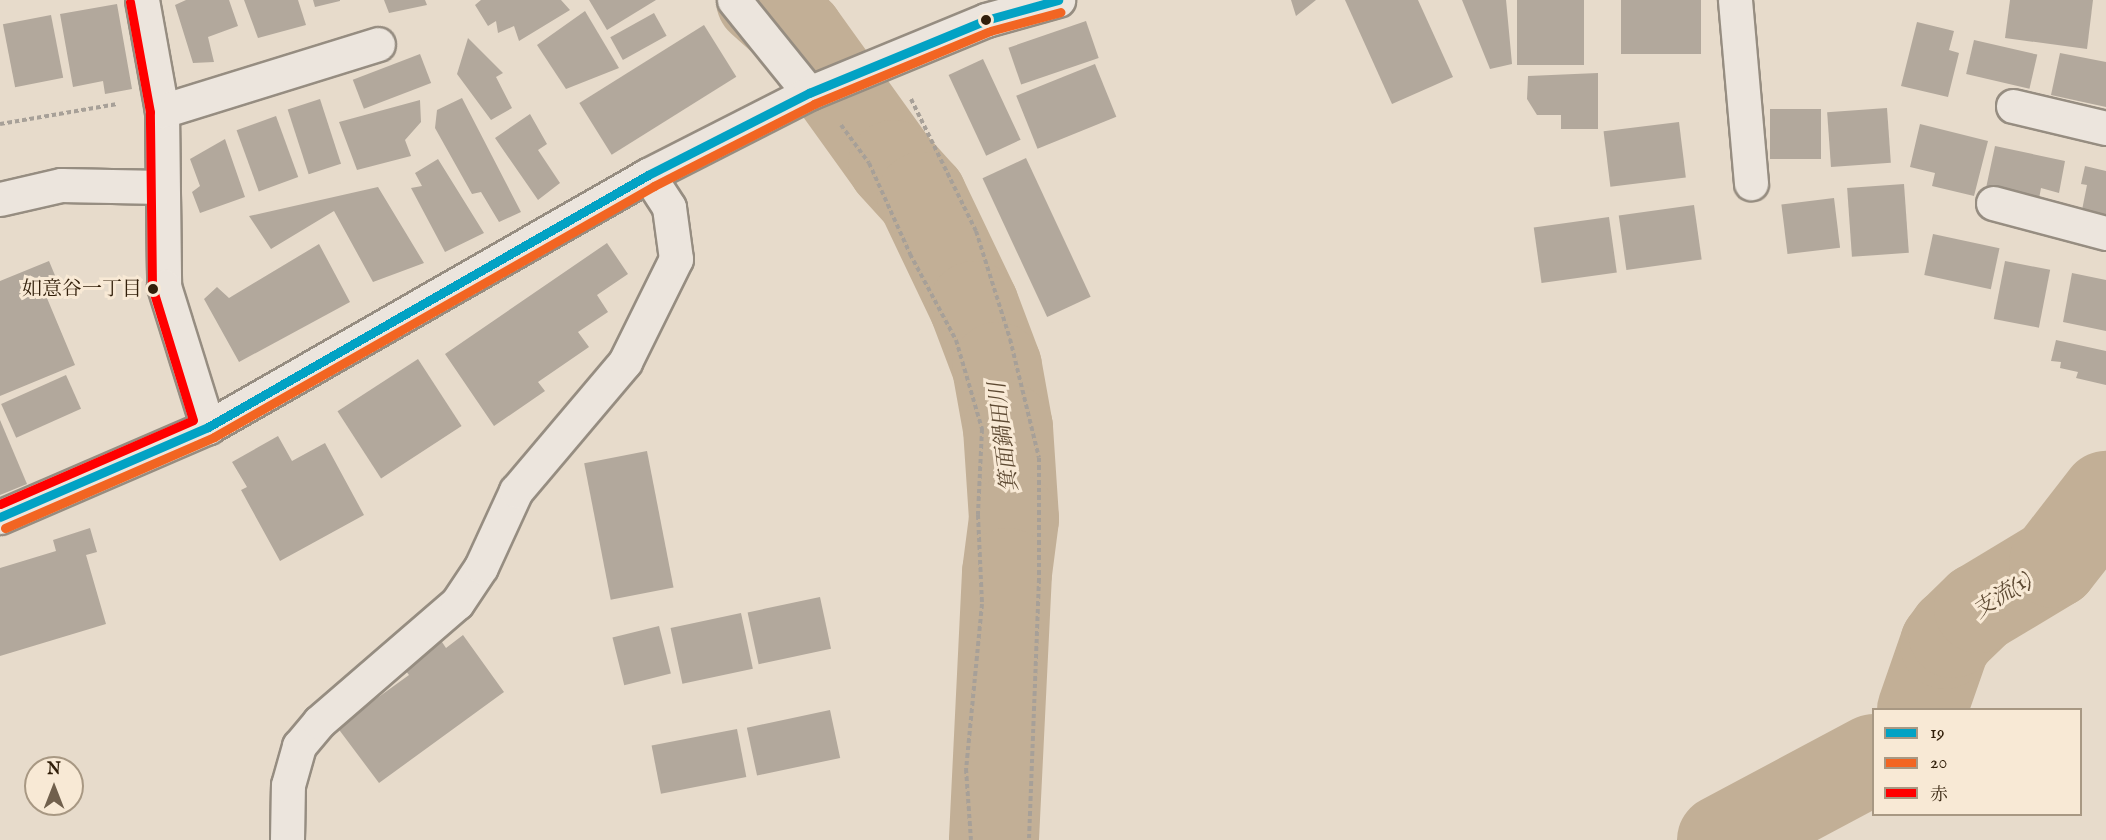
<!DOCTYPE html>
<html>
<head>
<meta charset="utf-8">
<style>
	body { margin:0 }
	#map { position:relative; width:2106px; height:840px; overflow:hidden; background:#e7dbcb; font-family:"IM FELL English","Noto Serif JP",serif }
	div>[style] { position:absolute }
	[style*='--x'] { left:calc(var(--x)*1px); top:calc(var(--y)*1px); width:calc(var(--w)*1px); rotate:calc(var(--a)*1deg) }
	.river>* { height:90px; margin:-45px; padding:0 45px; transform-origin:45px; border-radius:45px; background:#c2af96 }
	.building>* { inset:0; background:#b2a89c; transform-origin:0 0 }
	.path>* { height:4px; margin-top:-2px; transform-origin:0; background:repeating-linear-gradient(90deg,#a7a098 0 4.5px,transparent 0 7.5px) }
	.roads { filter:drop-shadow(2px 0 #968d81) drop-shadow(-2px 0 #968d81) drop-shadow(0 2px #968d81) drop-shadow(0 -2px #968d81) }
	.minor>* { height:33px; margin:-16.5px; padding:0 16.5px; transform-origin:16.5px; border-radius:16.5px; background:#ece5dd }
	.bus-1>* { height:9px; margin:-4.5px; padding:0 4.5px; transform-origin:4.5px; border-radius:4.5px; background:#02a2c4 }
	.bus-2>* { height:9px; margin:-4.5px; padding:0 4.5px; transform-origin:4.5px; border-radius:4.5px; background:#f26522 }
	.bus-3>* { height:9px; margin:-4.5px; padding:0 4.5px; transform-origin:4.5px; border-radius:4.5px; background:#f00 }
	.dots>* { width:16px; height:16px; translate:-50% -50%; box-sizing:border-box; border:3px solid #f8e9d5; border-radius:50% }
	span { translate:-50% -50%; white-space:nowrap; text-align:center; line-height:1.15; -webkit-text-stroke:6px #f8e9d5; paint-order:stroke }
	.bus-label { font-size:20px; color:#311e09 }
	.right { translate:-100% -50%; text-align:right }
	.water-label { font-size:22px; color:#5e4a33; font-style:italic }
	.legend { position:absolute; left:1872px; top:708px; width:210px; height:108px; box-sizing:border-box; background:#f8e9d5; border:2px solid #a89883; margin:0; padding:8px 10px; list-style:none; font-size:18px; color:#311e09 }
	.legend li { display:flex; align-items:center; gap:12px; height:30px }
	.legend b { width:30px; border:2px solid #a89883 }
	.north { position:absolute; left:24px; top:756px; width:60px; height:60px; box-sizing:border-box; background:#f8e9d5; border:2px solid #a89883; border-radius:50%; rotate:0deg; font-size:16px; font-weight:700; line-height:24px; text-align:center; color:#311e09 }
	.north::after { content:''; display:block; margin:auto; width:21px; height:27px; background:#71604d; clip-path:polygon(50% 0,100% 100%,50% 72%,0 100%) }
</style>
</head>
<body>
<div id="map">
	<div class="river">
		<div style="--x:761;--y:0;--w:51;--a:41.8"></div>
		<div style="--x:799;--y:34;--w:161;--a:54.3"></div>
		<div style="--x:893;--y:165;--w:43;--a:47.8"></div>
		<div style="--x:922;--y:197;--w:121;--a:64.5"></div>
		<div style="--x:974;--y:306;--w:65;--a:69.3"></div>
		<div style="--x:997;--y:367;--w:62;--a:79.8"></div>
		<div style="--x:1008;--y:428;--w:91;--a:86.2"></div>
		<div style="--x:1014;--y:519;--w:54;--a:97.4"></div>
		<div style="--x:1007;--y:573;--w:267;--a:92.8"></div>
		<div style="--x:1922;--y:710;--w:70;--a:-70.8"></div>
		<div style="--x:1945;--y:644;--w:14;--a:-54"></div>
		<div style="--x:1953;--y:633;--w:36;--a:-44"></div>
		<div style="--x:1979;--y:608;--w:87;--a:-31"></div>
		<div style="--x:2054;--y:563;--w:85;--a:-52.2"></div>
		<div style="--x:1722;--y:840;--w:172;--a:-28.1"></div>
	</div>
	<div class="building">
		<div style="clip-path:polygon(186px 0,229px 0,238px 26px,208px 37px,214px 62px,193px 63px,175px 5px)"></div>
		<div style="clip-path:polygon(244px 0,298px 0,306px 25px,258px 38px)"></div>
		<div style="clip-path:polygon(313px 0,340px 0,340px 1px,315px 7px)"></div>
		<div style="clip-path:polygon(384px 0,425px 0,427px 5px,389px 13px)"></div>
		<div style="clip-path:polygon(481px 0,561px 0,570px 10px,519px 41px,514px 26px,498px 33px,496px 21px,488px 26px,475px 5px)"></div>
		<div style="clip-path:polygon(589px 0,656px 0,607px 30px)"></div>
		<div style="clip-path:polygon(1291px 0,1316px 0,1296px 16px)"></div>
		<div style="clip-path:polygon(1345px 0,1418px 0,1453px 77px,1392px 104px)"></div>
		<div style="clip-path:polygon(1462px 0,1506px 0,1512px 64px,1490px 69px)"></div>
		<div style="left:1517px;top:0;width:67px;height:65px"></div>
		<div style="left:1621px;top:0;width:80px;height:54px"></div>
		<div style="clip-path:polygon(2010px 0,2093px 0,2087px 49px,2005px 38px)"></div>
		<div style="clip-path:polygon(117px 4px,132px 89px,105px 94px,103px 81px,73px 87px,60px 14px)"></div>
		<div style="clip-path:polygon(585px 11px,619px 68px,566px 89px,537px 45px)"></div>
		<div style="left:654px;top:13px;width:26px;height:50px;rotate:61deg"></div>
		<div style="left:51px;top:15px;width:64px;height:49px;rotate:79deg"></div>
		<div style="left:1086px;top:21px;width:39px;height:82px;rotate:71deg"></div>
		<div style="clip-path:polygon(1917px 22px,1954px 31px,1949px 50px,1959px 53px,1948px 97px,1901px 86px)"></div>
		<div style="left:704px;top:25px;width:61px;height:147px;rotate:58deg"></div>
		<div style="clip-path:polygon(468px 38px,503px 73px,496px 77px,512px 108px,491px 120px,457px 74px)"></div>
		<div style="left:1974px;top:40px;width:65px;height:35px;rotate:13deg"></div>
		<div style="clip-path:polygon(2060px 53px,2106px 62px,2106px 107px,2051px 95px)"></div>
		<div style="left:420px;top:54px;width:31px;height:72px;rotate:69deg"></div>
		<div style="left:983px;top:59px;width:89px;height:38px;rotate:65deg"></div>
		<div style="left:1095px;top:64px;width:57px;height:85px;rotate:68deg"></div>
		<div style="clip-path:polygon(1598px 73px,1598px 129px,1561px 129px,1561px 115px,1537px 115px,1527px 99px,1528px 76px)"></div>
		<div style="clip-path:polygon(462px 98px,521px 212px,499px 222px,481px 192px,472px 194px,435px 128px,437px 110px)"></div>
		<div style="left:320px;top:99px;width:68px;height:34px;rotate:72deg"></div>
		<div style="clip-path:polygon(420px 100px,421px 122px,405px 140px,411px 156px,357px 170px,339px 122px)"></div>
		<div style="left:1887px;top:108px;width:55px;height:60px;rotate:86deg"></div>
		<div style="left:1821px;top:109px;width:50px;height:51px;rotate:90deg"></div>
		<div style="clip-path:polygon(530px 114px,547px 144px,538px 150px,560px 183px,538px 200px,495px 138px)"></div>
		<div style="left:276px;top:116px;width:65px;height:42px;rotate:70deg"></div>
		<div style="left:1679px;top:122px;width:56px;height:76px;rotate:83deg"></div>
		<div style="clip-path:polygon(1920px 124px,1988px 141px,1974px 196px,1932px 186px,1935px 173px,1910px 167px)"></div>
		<div style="clip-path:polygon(225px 139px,245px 197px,200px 213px,192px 192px,200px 186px,190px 159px)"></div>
		<div style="clip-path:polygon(1995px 146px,2065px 161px,2059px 193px,2041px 188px,2039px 199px,1986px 188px)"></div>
		<div style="left:1026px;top:158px;width:153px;height:48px;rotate:65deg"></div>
		<div style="clip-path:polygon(438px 159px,484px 233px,445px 252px,411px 188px,422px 186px,415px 173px)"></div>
		<div style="clip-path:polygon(2085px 166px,2106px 171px,2106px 215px,2082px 210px,2087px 185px,2081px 184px)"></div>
		<div style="left:1904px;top:184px;width:69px;height:57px;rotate:86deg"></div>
		<div style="clip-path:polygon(378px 187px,424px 263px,373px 282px,334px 211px,271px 249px,249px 216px)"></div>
		<div style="left:1834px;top:198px;width:50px;height:53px;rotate:83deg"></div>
		<div style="left:1694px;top:205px;width:55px;height:76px;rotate:82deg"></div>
		<div style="left:1609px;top:217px;width:56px;height:76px;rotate:82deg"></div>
		<div style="left:1933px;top:234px;width:68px;height:42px;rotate:12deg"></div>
		<div style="clip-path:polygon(607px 243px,628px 274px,597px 295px,608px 312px,578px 332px,589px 347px,538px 382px,545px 391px,494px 426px,445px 354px)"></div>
		<div style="clip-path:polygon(319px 244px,350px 302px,239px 362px,204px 299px,217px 287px,229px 298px)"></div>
		<div style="clip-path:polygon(49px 261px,59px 285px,44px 291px,75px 365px,0 396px,0 281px)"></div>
		<div style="left:2005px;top:261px;width:46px;height:59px;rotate:11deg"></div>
		<div style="clip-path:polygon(2072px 273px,2106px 280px,2106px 331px,2063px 322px)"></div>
		<div style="clip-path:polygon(2056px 340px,2106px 351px,2106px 385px,2076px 378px,2078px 372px,2060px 368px,2061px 362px,2051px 361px)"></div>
		<div style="left:418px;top:359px;width:80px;height:96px;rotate:57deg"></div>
		<div style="left:66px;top:375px;width:37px;height:71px;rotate:66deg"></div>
		<div style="clip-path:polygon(0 420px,27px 484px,0 495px)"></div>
		<div style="clip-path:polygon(278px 436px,292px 461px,325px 443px,364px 515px,280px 561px,241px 490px,247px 487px,232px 462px)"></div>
		<div style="left:647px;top:451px;width:139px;height:64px;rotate:79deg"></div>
		<div style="clip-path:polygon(90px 528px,97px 552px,86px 555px,106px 624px,0 656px,0 568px,56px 551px,53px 540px)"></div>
		<div style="left:820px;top:597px;width:53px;height:74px;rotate:78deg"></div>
		<div style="left:741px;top:613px;width:57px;height:72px;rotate:78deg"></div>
		<div style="left:659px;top:626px;width:49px;height:48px;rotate:76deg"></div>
		<div style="clip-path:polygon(463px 635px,504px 692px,379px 783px,337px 727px,409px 675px,402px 666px,440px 639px,446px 648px)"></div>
		<div style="left:830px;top:710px;width:49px;height:85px;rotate:78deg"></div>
		<div style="left:737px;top:729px;width:49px;height:87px;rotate:79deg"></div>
	</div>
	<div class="path">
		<div style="--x:911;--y:99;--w:147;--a:63.8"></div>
		<div style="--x:976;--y:231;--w:113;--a:72.5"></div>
		<div style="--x:1010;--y:339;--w:122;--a:76.3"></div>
		<div style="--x:1039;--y:458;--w:121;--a:90"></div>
		<div style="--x:1039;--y:579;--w:261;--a:92.2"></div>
		<div style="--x:0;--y:124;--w:119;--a:-9.7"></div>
		<div style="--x:841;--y:125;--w:47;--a:53.6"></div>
		<div style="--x:869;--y:163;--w:100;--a:65.7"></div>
		<div style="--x:910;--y:254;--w:98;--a:61.9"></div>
		<div style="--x:956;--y:340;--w:93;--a:73.7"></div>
		<div style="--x:982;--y:429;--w:86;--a:92.7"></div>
		<div style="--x:978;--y:515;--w:89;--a:87.4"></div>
		<div style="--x:982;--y:604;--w:166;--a:95.5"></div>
		<div style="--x:966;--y:769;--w:71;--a:86"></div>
	</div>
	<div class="roads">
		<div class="minor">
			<div style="--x:142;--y:0;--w:113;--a:79.8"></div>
			<div style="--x:162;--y:111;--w:175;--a:89.3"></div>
			<div style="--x:164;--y:286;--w:148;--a:72.7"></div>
			<div style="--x:734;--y:0;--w:119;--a:51.1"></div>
			<div style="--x:1735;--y:0;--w:184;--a:85"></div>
			<div style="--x:2013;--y:106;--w:96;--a:13.3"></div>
			<div style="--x:162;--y:111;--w:226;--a:-17.2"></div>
			<div style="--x:0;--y:199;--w:63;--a:-12.9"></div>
			<div style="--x:61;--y:185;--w:101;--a:1.1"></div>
			<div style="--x:1993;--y:203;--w:117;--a:14.9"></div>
			<div style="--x:0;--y:517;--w:227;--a:-23.4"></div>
			<div style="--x:208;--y:427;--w:507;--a:-29.8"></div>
			<div style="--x:648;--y:175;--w:181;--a:-27"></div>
			<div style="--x:809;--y:93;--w:191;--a:-22.4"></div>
			<div style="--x:986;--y:20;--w:75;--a:-15.5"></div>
			<div style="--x:287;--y:840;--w:55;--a:-89"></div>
			<div style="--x:288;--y:785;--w:41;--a:-74.2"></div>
			<div style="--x:299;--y:746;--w:31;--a:-50"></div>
			<div style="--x:319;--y:722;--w:182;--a:-40.8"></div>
			<div style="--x:457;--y:603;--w:43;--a:-56.3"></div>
			<div style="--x:481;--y:567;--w:84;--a:-65.3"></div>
			<div style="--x:516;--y:491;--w:169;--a:-49.8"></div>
			<div style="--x:625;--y:362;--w:115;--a:-63.7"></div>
			<div style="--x:676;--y:259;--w:52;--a:-97.7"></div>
			<div style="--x:669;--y:207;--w:38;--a:-123"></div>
		</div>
	</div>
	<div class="bus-1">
		<div style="--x:0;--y:517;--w:227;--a:-23.4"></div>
		<div style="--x:208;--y:427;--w:507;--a:-29.8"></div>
		<div style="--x:648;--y:175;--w:181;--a:-27"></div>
		<div style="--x:809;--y:93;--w:191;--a:-22.4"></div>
		<div style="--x:986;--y:20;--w:75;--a:-15.5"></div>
	</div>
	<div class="bus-2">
		<div style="--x:5;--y:528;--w:228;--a:-23.5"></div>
		<div style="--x:214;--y:437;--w:507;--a:-29.7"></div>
		<div style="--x:654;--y:186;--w:180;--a:-27.1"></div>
		<div style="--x:814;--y:104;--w:191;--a:-22.5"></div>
		<div style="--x:990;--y:31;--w:73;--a:-15"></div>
	</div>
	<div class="bus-3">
		<div style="--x:0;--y:504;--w:210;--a:-23.5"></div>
		<div style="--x:193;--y:420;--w:139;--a:-107.1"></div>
		<div style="--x:152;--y:287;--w:175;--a:-90.7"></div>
		<div style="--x:150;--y:112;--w:112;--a:-100.3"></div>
	</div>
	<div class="dots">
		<div style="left:986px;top:20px;background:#311e09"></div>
		<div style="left:153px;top:289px;background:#311e09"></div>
	</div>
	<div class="bus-label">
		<span class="right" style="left:142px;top:289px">如意谷一丁目</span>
	</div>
	<div class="water-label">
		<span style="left:1005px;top:437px;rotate:-97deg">箕面鍋田川</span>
		<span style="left:2003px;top:596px;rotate:-34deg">支流(1)</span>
	</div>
	<ul class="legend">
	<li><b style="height:8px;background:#02a2c4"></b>19</li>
	<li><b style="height:8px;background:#f26522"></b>20</li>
	<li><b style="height:8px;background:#f00"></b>赤</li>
	</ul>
	<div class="north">N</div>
</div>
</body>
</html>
